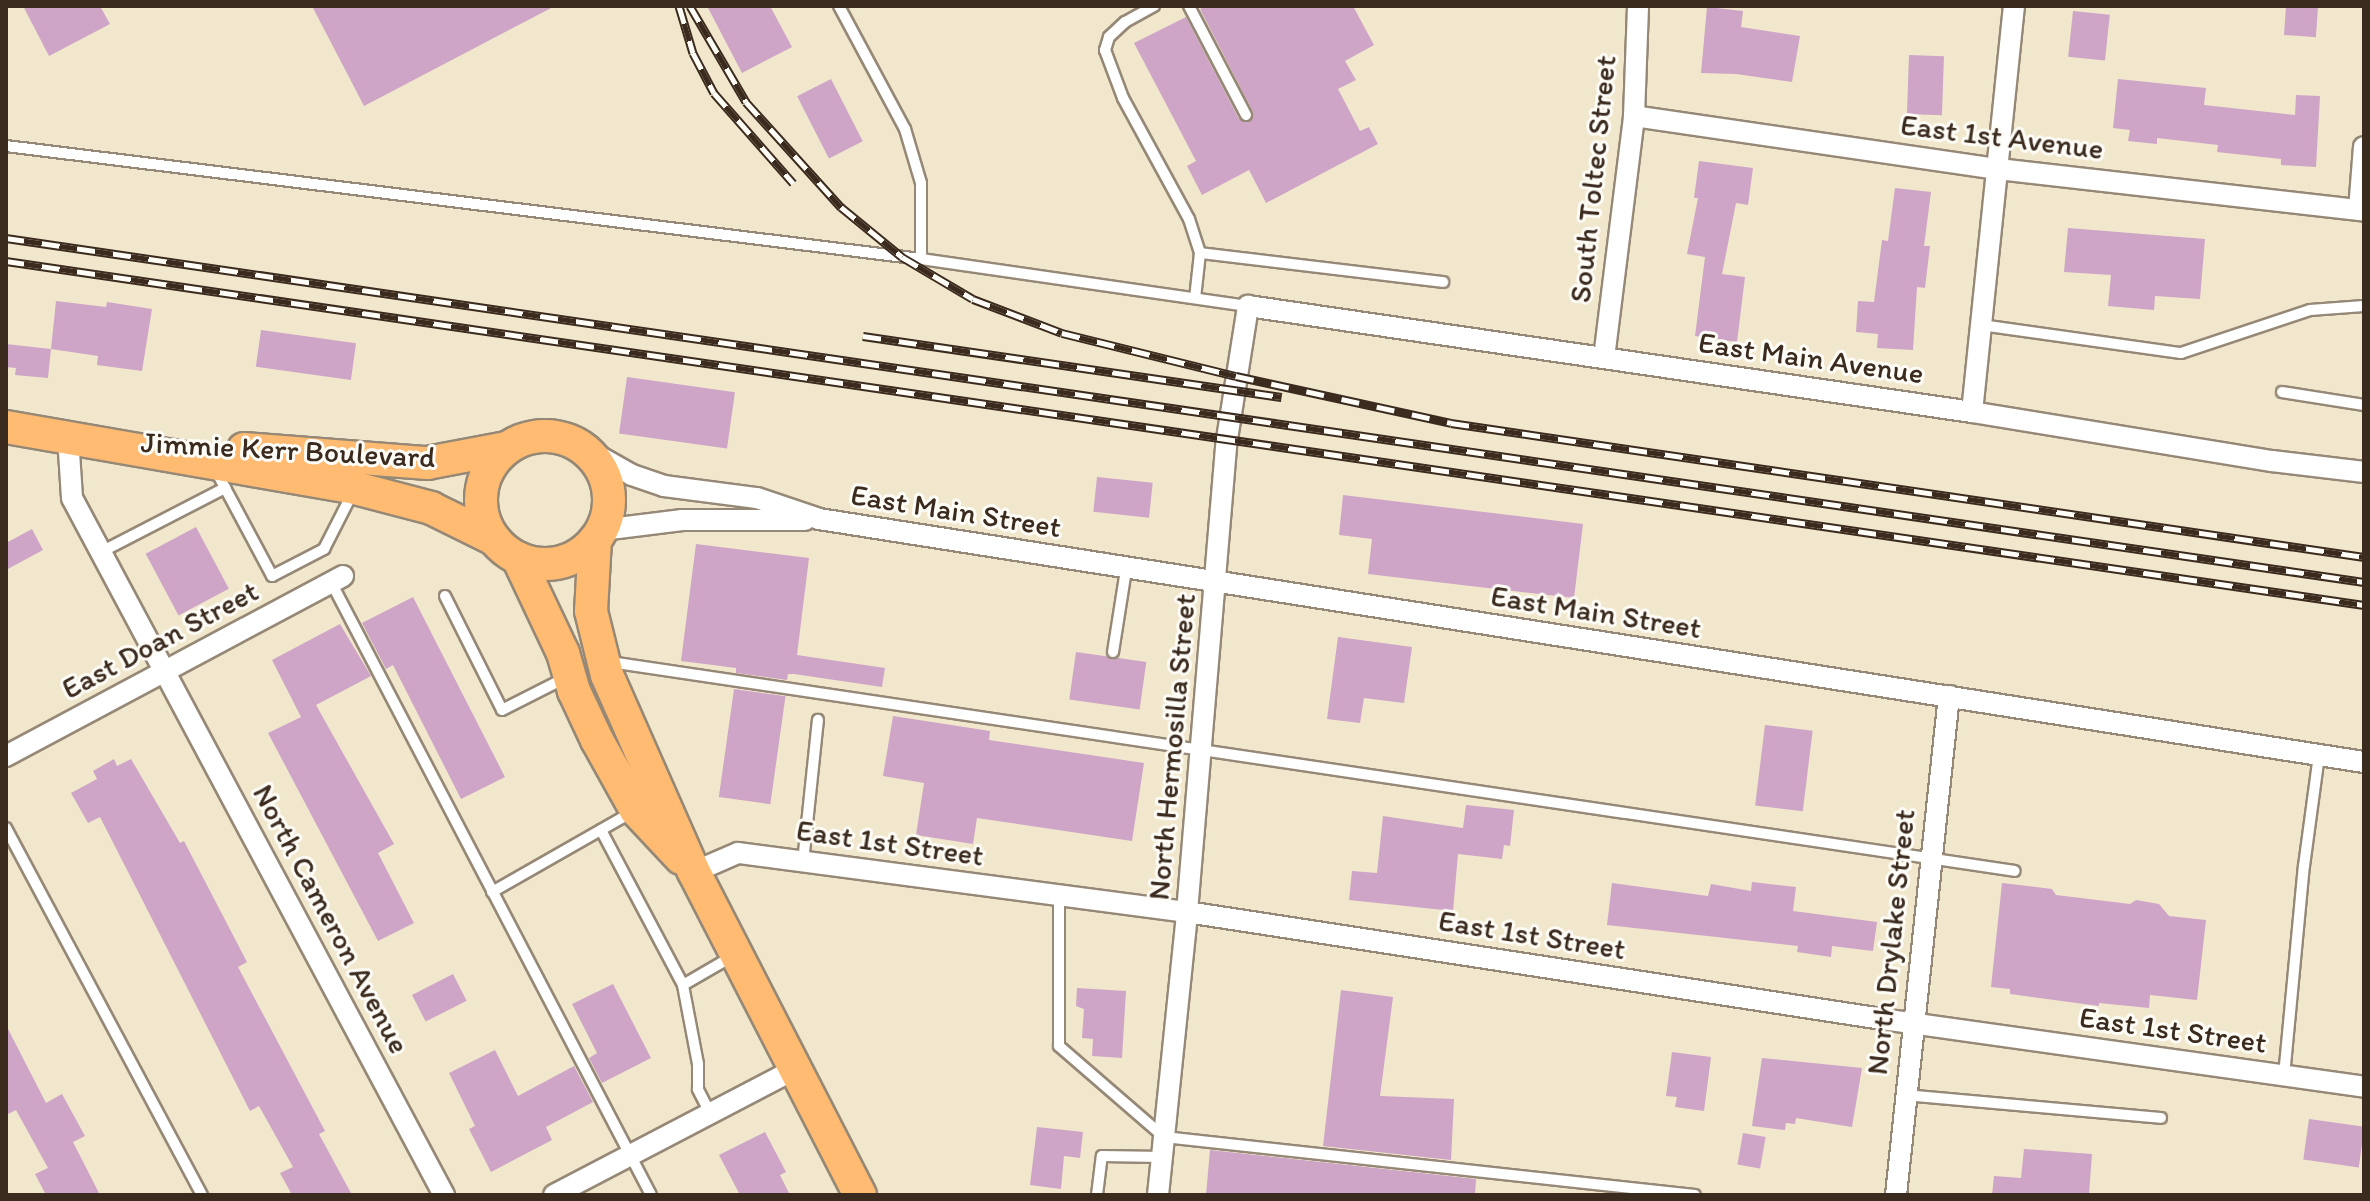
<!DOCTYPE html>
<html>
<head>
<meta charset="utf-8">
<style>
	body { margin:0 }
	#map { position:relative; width:2370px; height:1201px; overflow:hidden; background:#f1e7cd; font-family:Itim,sans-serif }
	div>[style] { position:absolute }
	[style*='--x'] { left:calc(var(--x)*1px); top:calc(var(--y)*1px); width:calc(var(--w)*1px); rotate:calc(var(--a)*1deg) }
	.building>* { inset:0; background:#cea5c6; transform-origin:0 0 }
	.roads { filter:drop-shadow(2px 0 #968876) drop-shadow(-2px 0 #968876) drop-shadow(0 2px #968876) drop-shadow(0 -2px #968876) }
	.lane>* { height:10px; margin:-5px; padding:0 5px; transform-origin:5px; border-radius:5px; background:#fff }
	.street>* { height:20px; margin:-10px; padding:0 10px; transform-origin:10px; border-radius:10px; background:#fff }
	.primary>* { height:32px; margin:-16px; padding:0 16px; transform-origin:16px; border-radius:16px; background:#ffbb71 }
	.primary>.ring { margin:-16px; padding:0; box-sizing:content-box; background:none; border:32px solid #ffbb71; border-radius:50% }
	.rail>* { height:9px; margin-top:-4.5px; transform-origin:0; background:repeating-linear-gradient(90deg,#fdfcf7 0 18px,#3b2a1e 0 36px); box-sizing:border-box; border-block:2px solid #3b2a1e }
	span { translate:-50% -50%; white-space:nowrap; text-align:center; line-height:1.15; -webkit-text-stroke:6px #fdfcf7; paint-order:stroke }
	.street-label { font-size:30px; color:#3b2a1e }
	.frame { position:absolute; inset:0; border:8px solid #3b2a1e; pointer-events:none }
</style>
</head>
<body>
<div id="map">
	<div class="building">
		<div style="clip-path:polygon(23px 6px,100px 6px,110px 24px,49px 56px)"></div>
		<div style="clip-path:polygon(312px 6px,555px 6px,364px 106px)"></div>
		<div style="clip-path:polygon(707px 6px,770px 6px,792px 47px,742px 73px)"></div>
		<div style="clip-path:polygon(1206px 6px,1353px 6px,1374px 45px,1345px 61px,1356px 80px,1338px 89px,1360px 131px,1369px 127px,1378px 144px,1266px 203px,1249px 170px,1202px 195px,1187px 166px,1196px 161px,1134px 43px,1186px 17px,1239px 119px,1249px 122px,1253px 112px,1200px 9px)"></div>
		<div style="left:2286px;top:6px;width:32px;height:29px;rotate:4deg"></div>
		<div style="clip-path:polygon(1707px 7px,1743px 11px,1741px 27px,1800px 36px,1792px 82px,1736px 74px,1701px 73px)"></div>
		<div style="left:2073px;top:11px;width:37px;height:46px;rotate:6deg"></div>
		<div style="left:1909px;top:55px;width:35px;height:59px;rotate:2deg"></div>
		<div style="left:831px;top:79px;width:70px;height:38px;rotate:63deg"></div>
		<div style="clip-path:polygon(2118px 79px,2206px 88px,2204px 105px,2295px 115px,2296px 95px,2320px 96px,2316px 167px,2281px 165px,2281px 159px,2217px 152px,2218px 145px,2157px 138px,2157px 144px,2128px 141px,2130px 130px,2113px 128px)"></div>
		<div style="clip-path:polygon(1699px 161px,1753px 168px,1748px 205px,1736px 203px,1722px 274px,1745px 277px,1737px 342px,1695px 336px,1705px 257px,1687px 254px,1698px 198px,1694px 198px)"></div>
		<div style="clip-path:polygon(1895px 188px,1931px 192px,1924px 246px,1930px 246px,1925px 288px,1917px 287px,1913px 350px,1877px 348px,1878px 334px,1856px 332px,1858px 301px,1874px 302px,1882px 240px,1888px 241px)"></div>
		<div style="clip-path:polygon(2068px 228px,2205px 239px,2200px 299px,2155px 296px,2154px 310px,2108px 306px,2111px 275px,2064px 272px)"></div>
		<div style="clip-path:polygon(56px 301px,106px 307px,107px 302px,152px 309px,142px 371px,97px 365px,98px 356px,51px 349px)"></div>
		<div style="left:261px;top:330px;width:96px;height:37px;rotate:8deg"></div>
		<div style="clip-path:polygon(6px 344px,51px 349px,48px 378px,15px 375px,16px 368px,6px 367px)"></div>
		<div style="left:627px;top:377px;width:109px;height:57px;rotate:8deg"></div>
		<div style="left:1097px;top:477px;width:56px;height:35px;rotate:6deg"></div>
		<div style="clip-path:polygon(1343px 495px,1583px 524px,1574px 598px,1368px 574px,1372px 539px,1339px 535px)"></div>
		<div style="left:196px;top:527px;width:70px;height:57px;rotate:62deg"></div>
		<div style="clip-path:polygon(32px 529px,43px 550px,6px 570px,6px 543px)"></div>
		<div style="clip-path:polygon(696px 544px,809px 558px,797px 655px,885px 668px,882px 687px,794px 674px,788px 674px,787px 680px,736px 673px,736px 668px,681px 661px)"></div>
		<div style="clip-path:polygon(413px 597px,505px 777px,461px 799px,393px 665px,386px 669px,362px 623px)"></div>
		<div style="clip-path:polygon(340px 624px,371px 676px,316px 705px,394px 844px,378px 853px,414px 923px,378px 941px,268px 733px,301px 717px,272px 660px)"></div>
		<div style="clip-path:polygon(1338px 637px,1412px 647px,1404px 703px,1364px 698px,1360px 723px,1327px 719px)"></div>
		<div style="left:1076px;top:652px;width:71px;height:48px;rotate:8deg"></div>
		<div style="left:734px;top:689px;width:52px;height:109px;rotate:8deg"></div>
		<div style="clip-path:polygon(893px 716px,990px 731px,989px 740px,1144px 763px,1132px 841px,977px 818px,973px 844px,916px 835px,924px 783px,883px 776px)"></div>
		<div style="left:1765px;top:725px;width:48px;height:81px;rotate:7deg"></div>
		<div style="clip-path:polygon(114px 759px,117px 766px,131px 759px,180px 843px,184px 841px,247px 962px,238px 967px,325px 1131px,319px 1134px,352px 1195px,292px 1195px,280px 1173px,293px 1167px,259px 1106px,250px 1111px,100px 817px,88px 823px,71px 793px,97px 779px,93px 771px)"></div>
		<div style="clip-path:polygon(1466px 805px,1514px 810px,1510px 846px,1504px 845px,1502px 859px,1458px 854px,1453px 911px,1349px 900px,1352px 871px,1377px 873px,1383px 816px,1463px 828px)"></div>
		<div style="clip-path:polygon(1752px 882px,1796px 887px,1793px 911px,1877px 922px,1873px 951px,1832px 946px,1831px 957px,1797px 952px,1798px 946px,1607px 925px,1612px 883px,1708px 896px,1711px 884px,1751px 891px)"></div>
		<div style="clip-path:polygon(2002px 883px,2052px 889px,2056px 895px,2130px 904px,2136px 900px,2159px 904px,2169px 916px,2206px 920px,2197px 1000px,2150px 995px,2149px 1008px,2099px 1003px,2099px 1006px,2010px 994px,2010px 989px,1991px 987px)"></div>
		<div style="left:453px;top:974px;width:30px;height:46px;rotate:63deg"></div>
		<div style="clip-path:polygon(613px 984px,651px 1058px,602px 1083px,589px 1058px,597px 1053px,572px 1004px)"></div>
		<div style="clip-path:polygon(1077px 988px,1126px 991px,1122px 1058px,1092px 1056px,1093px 1039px,1082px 1038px,1084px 1009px,1076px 1006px)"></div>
		<div style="clip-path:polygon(1341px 990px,1393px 997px,1380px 1096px,1454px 1099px,1451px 1160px,1323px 1146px)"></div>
		<div style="clip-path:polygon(6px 1025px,46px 1103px,62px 1094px,85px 1136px,73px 1142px,100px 1195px,46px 1195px,35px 1174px,48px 1168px,16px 1110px,6px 1115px)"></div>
		<div style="clip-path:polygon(495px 1050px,518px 1096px,574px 1066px,593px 1102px,546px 1127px,552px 1140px,491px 1172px,469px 1129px,475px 1126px,449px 1073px)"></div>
		<div style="clip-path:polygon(1672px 1052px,1711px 1057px,1704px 1111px,1675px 1107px,1677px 1097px,1666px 1096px)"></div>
		<div style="clip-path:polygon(1762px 1058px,1862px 1068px,1852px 1127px,1796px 1118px,1795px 1124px,1786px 1123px,1785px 1130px,1752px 1126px)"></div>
		<div style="left:2309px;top:1119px;width:56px;height:41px;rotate:8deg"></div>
		<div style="clip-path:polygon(1037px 1127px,1083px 1132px,1080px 1158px,1064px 1156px,1061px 1189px,1030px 1185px)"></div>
		<div style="clip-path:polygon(765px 1132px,786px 1172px,780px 1175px,790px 1195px,740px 1195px,719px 1155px)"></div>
		<div style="left:1743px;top:1133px;width:23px;height:32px;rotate:10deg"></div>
		<div style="clip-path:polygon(2024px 1149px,2092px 1154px,2089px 1195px,1992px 1195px,1994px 1176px,2021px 1178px)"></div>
		<div style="clip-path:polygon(1210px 1150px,1476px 1179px,1475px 1195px,1206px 1195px)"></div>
	</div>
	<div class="roads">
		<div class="lane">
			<div style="--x:839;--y:6;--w:140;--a:61.8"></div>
			<div style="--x:905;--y:129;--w:56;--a:73.5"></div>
			<div style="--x:921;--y:183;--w:76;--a:90"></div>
			<div style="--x:921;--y:259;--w:330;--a:8.2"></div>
			<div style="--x:1154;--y:6;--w:33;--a:151"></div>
			<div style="--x:1125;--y:22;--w:22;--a:137"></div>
			<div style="--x:1109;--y:37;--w:14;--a:107"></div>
			<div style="--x:1105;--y:50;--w:51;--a:69.4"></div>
			<div style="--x:1123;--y:98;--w:138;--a:61.4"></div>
			<div style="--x:1189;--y:219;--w:36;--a:72"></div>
			<div style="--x:1200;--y:253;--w:45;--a:96.3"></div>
			<div style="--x:1189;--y:6;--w:123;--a:62.4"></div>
			<div style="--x:6;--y:146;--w:922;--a:7.04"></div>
			<div style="--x:1200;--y:253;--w:245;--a:6.8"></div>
			<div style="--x:1981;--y:325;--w:202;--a:8"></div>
			<div style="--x:2181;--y:353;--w:136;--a:-18.4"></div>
			<div style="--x:2310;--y:310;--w:54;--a:-4.2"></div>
			<div style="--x:2282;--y:392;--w:83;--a:9"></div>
			<div style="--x:216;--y:471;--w:119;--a:61.9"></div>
			<div style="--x:272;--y:576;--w:59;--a:-27.4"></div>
			<div style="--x:324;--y:549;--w:62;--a:-63"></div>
			<div style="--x:101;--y:552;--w:140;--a:-27.3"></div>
			<div style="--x:331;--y:582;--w:691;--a:62.43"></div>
			<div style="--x:445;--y:596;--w:127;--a:63.4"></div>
			<div style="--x:502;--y:710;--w:73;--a:-26.9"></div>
			<div style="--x:1113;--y:652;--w:83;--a:-81"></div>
			<div style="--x:610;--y:662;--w:1420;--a:8.46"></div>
			<div style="--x:6;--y:828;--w:416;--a:61.9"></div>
			<div style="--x:601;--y:830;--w:175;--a:62.1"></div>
			<div style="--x:803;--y:862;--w:143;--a:-84"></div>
			<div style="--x:492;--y:892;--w:163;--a:-29.7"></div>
			<div style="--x:1059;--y:896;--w:150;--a:90"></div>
			<div style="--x:1059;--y:1046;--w:139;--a:40.9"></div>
			<div style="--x:1164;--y:1137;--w:534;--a:6.23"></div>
			<div style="--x:2284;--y:1076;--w:211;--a:-84.6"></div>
			<div style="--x:2304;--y:866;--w:112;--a:-82.3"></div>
			<div style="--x:1904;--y:1095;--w:258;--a:5.1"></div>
			<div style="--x:710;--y:1113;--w:27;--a:-117"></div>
			<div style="--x:698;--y:1089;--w:25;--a:-90"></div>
			<div style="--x:698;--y:1064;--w:80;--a:-100.8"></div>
			<div style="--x:683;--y:985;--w:58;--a:-30.1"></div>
			<div style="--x:1097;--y:1195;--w:39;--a:-83"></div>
			<div style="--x:1102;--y:1156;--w:60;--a:1"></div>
		</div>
		<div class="street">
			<div style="--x:1634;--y:116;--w:368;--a:8.3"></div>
			<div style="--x:1998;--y:169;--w:368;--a:6.5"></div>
			<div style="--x:2359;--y:210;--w:63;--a:-85.5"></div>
			<div style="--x:1604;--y:358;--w:244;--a:-82.9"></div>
			<div style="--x:1634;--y:116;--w:110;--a:-87.9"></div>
			<div style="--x:1972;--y:412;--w:408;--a:-84.1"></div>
			<div style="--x:68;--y:436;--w:62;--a:86.3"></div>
			<div style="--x:72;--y:498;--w:790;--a:61.91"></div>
			<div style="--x:577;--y:444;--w:63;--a:29.4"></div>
			<div style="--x:632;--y:475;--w:34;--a:19"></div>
			<div style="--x:664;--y:486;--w:94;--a:7.4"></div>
			<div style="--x:757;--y:498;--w:65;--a:18.7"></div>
			<div style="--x:819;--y:519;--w:1564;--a:8.94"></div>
			<div style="--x:602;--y:530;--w:81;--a:-7.1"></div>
			<div style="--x:682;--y:520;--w:123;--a:0"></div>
			<div style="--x:6;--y:756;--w:382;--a:-28.1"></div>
			<div style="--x:694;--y:872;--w:48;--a:-23.4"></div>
			<div style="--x:738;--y:853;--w:453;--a:7.5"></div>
			<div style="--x:1187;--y:912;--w:703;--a:8.75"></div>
			<div style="--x:1882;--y:1019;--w:487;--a:8"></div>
			<div style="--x:554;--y:1195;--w:270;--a:-27.6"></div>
			<div style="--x:1158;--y:1195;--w:284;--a:-84.1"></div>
			<div style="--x:1187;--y:912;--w:475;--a:-85.2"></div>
			<div style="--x:1227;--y:439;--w:135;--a:-81"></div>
			<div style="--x:1248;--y:306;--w:732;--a:8.33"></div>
			<div style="--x:1972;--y:412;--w:304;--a:9.3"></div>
			<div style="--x:2272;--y:461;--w:93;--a:6.8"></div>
			<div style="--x:1896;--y:1195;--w:502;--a:-83.94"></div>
		</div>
		<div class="primary">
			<div style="--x:6;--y:427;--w:354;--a:9.9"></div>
			<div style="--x:355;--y:488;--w:79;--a:14.7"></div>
			<div style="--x:431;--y:508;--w:70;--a:26.2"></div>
			<div class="ring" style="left:481px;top:436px;width:96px;height:96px"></div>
			<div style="--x:244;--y:449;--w:184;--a:4.4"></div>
			<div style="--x:427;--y:463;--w:81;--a:-10.6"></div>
			<div style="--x:595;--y:540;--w:71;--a:93.2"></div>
			<div style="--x:591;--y:611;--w:66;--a:76"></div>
			<div style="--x:607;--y:675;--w:215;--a:66.2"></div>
			<div style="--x:694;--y:872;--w:363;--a:62.8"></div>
			<div style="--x:518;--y:558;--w:105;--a:64.7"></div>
			<div style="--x:563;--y:653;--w:40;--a:74"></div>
			<div style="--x:574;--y:691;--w:54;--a:64.9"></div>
			<div style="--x:597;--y:740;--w:80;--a:60.9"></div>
			<div style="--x:636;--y:810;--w:66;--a:46.8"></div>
		</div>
	</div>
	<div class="rail">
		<div style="--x:679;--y:6;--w:49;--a:73.4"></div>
		<div style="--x:693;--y:53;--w:45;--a:62.3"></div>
		<div style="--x:714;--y:93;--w:120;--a:48.7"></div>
		<div style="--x:690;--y:6;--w:111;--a:59.7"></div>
		<div style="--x:746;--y:102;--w:142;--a:47.9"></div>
		<div style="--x:841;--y:207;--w:79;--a:39.3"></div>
		<div style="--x:902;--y:257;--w:82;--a:30.6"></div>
		<div style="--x:973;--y:299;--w:95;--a:20.9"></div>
		<div style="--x:1062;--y:333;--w:179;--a:13.9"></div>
		<div style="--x:1236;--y:376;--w:220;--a:12.3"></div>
		<div style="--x:1451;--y:423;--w:923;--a:8.35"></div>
		<div style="--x:6;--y:238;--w:2383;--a:8.3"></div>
		<div style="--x:6;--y:261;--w:2383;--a:8.3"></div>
		<div style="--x:863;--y:336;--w:423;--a:8.3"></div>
	</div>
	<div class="street-label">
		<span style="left:2002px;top:137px;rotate:7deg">East 1st Avenue</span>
		<span style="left:1593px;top:179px;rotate:-84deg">South Toltec Street</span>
		<span style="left:1811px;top:358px;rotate:8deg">East Main Avenue</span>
		<span style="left:288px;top:450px;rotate:3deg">Jimmie Kerr Boulevard</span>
		<span style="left:956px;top:511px;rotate:9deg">East Main Street</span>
		<span style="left:1596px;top:612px;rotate:9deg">East Main Street</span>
		<span style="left:160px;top:640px;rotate:-28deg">East Doan Street</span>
		<span style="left:1172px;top:747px;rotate:-85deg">North Hermosilla Street</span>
		<span style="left:890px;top:843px;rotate:8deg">East 1st Street</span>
		<span style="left:331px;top:919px;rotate:62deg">North Cameron Avenue</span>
		<span style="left:1532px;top:935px;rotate:9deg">East 1st Street</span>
		<span style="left:1891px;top:942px;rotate:-84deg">North Drylake Street</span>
		<span style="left:2173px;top:1030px;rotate:8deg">East 1st Street</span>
	</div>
	<div class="frame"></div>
</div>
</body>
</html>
